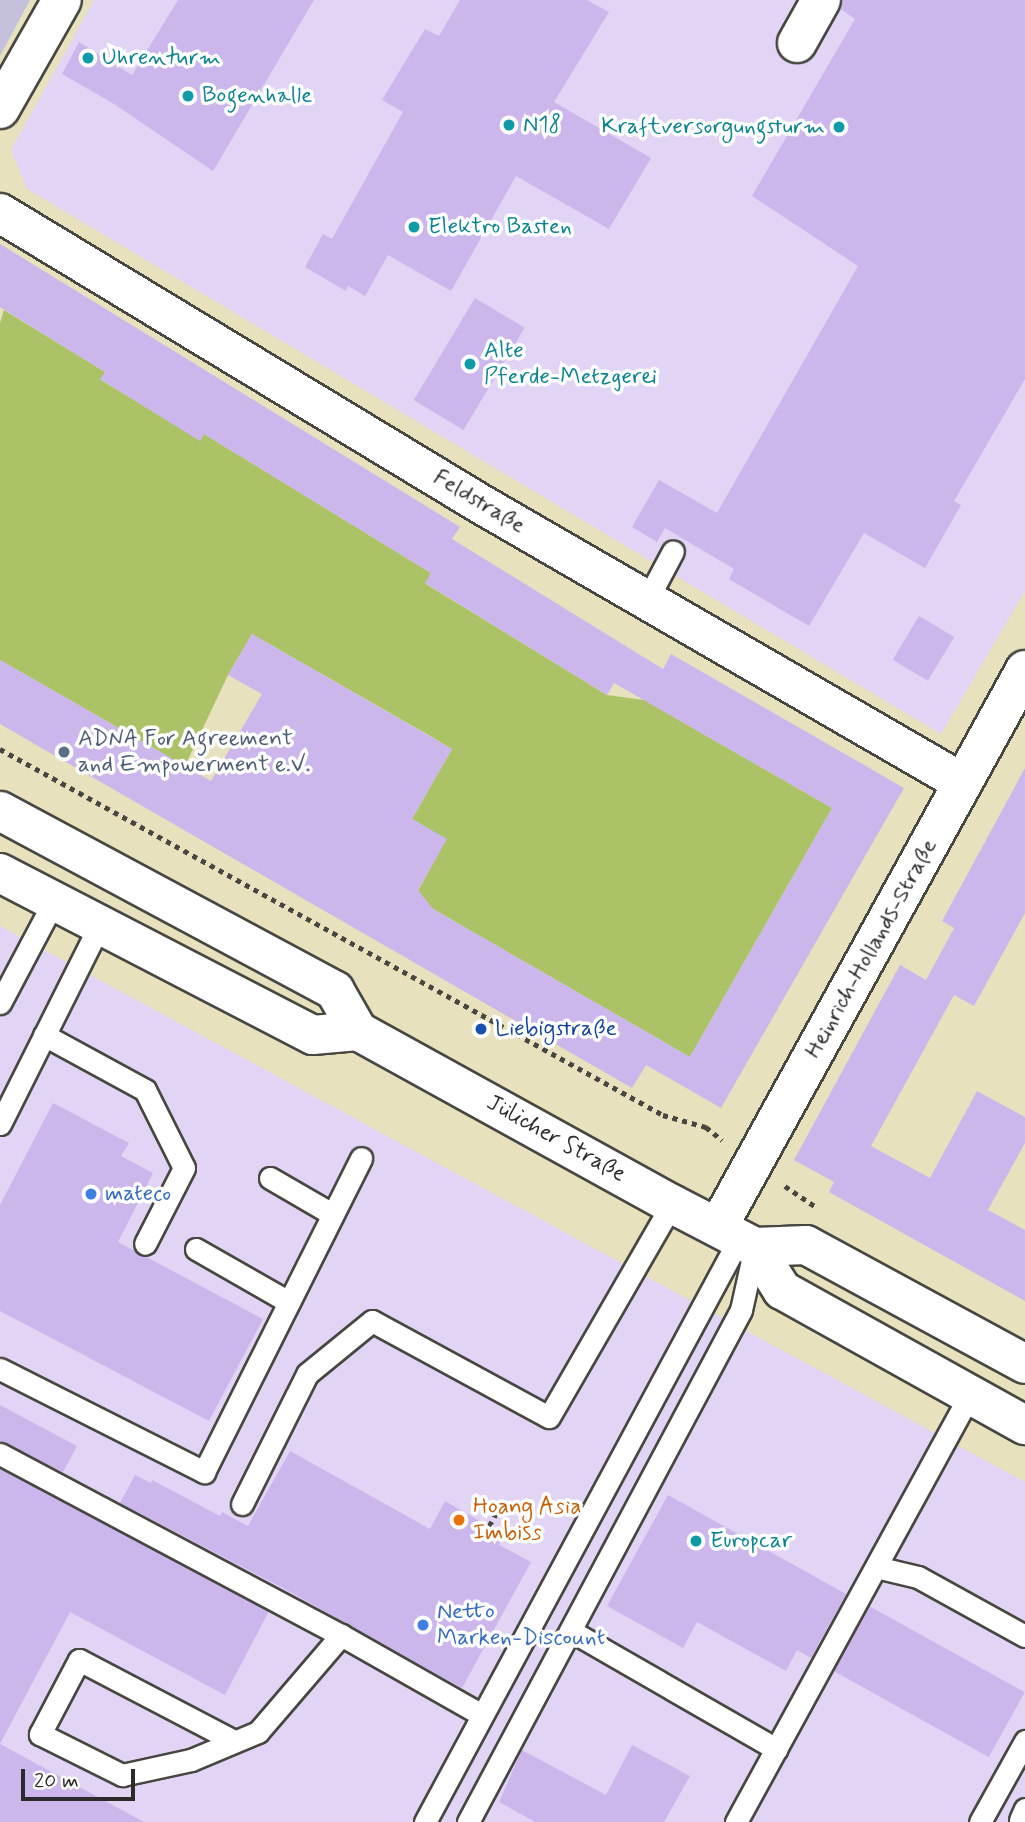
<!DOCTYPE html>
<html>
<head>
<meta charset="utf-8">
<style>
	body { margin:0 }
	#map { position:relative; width:1025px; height:1822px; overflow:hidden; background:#e7e1be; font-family:Mynerve,sans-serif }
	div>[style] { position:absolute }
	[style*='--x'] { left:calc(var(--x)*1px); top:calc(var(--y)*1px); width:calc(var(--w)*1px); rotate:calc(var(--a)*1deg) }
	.built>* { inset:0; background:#e1d4f4 }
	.industrial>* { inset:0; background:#c5c0db }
	.green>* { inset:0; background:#abc267 }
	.building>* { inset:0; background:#cbb7ec; transform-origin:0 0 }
	.path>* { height:4.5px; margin-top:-2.25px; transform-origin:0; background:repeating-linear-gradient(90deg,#474641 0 5px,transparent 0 10px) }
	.roads { filter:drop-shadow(2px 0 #474641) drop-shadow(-2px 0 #474641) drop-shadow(0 2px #474641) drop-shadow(0 -2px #474641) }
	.service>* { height:21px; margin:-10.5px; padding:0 10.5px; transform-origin:10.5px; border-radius:10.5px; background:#fff }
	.minor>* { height:38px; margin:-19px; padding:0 19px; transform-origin:19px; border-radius:19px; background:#fff }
	.secondary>* { height:38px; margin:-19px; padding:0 19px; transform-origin:19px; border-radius:19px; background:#fff }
	.dots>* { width:19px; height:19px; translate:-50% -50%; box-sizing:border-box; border:4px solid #fff; border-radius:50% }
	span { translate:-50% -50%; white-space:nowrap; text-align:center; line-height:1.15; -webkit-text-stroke:7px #fff; paint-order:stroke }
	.culture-label { font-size:23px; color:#0d838f }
	.left { translate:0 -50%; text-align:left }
	.right { translate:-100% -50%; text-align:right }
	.street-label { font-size:23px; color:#2b2b2b }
	.service-label { font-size:23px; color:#4e5e75 }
	.transit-label { font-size:23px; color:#164399 }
	.shop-label { font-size:23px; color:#366cbe }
	.food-label { font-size:23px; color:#c56008 }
	.scale { position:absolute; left:21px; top:1769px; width:114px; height:32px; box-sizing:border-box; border:4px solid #2b2b2b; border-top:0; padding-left:9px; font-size:21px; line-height:24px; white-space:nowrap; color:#2b2b2b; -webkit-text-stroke:5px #fff; paint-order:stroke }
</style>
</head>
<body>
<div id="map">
	<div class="built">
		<div style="clip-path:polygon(94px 0,1025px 0,1025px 591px,941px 734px,27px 189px,11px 150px)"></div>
		<div style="clip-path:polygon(0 926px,1025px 1482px,1025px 1822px,0 1822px)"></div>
	</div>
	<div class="industrial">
		<div style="clip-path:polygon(0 0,30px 0,0 56px)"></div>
	</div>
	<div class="green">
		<div style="clip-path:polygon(4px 310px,105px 372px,101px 380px,200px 440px,204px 434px,431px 573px,426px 584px,607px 695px,644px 700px,832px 808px,690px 1057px,414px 898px,446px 840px,412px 819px,452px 749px,425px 733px,252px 634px,228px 675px,185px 766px,0 660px,0 323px)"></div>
	</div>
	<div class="building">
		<div style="clip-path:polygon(178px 0,314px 0,213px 171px,114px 104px,62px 74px,79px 42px,132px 75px)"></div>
		<div style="clip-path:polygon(460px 0,587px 0,609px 12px,554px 102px,651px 158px,609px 229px,516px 176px,451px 291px,388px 255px,365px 296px,348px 286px,346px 291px,305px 267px,323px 234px,332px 239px,403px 112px,382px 100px,425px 29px,439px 36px)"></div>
		<div style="clip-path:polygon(843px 0,1025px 0,1025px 379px,954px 501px,961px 505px,925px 568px,864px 533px,809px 626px,729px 579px,734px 569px,665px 528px,657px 542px,632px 527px,659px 480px,717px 513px,858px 266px,752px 196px,855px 19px,841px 9px)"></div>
		<div style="clip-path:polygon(0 244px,460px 527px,452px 539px,663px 669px,671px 654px,904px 788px,721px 1108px,646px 1065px,632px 1088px,0 724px,0 660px,211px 781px,262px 694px,228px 675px,252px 634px,452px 749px,412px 819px,447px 839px,418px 890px,433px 909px,690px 1057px,832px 808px,614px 683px,607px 695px,425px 583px,431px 573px,204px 434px,200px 441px,100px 379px,105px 372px,0 307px)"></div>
		<div style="left:475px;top:298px;width:58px;height:119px;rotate:31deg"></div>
		<div style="left:919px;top:616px;width:41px;height:51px;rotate:31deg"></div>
		<div style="clip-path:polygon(1025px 768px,1025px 913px,974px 1006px,954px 995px,871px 1146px,930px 1178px,977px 1091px,1025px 1117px,1025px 1143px,988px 1210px,1025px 1230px,1025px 1301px,829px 1192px,834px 1182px,794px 1160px,900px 965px,926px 980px,954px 928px,942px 921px)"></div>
		<div style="clip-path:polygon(53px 1103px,129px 1143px,121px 1156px,153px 1173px,118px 1242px,263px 1319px,209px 1421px,0 1311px,0 1205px)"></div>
		<div style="clip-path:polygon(0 1405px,77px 1446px,63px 1472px,0 1441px)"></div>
		<div style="clip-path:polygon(290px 1451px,430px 1529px,445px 1501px,504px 1535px,499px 1545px,531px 1562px,462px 1688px,281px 1587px,120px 1503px,135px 1475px,151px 1483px,152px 1480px,220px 1516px,222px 1512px,248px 1526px)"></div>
		<div style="clip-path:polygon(0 1469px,269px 1611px,225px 1695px,70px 1612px,0 1744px,144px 1822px,0 1822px)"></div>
		<div style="clip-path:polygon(668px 1495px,846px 1594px,811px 1658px,797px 1650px,786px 1671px,697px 1622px,683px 1648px,607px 1606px)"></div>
		<div style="left:869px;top:1606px;width:178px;height:74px;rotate:29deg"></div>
		<div style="clip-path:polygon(632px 1745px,690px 1776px,664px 1822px,535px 1822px,499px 1802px,522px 1750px,606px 1795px)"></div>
	</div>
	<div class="path">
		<div style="--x:0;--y:749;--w:757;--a:28.9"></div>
		<div style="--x:663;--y:1115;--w:45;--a:15.6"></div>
		<div style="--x:706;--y:1127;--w:21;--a:39"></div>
		<div style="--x:785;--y:1186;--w:36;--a:34"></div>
		<div style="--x:489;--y:1526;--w:26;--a:-61"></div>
	</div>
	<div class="roads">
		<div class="service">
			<div style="--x:647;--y:600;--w:55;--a:-62"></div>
			<div style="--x:0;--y:1003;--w:115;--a:-62.1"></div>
			<div style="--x:44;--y:1035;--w:115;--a:28.6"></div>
			<div style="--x:145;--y:1090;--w:87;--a:63.4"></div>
			<div style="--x:184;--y:1168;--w:85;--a:117.2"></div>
			<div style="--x:0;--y:1124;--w:221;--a:-63.4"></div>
			<div style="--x:270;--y:1178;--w:72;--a:30.1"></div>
			<div style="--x:196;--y:1249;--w:107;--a:29.7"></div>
			<div style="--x:0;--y:1369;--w:229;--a:26.8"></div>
			<div style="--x:204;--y:1472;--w:351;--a:-63.4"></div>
			<div style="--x:0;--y:1454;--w:386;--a:28"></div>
			<div style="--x:341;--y:1635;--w:162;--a:29.6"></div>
			<div style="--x:242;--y:1504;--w:145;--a:-63.4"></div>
			<div style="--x:307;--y:1374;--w:84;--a:-39.2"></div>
			<div style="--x:372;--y:1321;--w:201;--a:28.5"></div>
			<div style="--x:549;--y:1417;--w:246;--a:-60"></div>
			<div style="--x:876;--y:1567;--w:43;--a:13.4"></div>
			<div style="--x:918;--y:1577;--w:122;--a:28.9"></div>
			<div style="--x:571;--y:1631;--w:237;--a:29.9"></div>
			<div style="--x:234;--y:1741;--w:175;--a:-152.4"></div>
			<div style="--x:79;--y:1660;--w:84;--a:117.8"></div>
			<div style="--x:40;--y:1734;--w:92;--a:26.6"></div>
			<div style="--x:122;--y:1775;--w:71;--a:-12.3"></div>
			<div style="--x:191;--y:1760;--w:73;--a:-22.7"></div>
			<div style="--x:258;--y:1732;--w:128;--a:-49.4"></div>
			<div style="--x:425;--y:1822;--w:662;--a:-61.69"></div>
			<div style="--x:468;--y:1822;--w:580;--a:-61.93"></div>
			<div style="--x:741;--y:1310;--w:65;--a:-77.5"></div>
			<div style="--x:736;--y:1822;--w:487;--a:-61.3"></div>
			<div style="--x:980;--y:1822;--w:93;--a:-60.9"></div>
			<div style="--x:1024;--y:1822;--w:4;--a:-153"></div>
			<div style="--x:1020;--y:1820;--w:12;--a:-66"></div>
		</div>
		<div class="minor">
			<div style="--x:797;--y:43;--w:49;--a:-60.8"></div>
			<div style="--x:0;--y:109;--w:125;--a:-60.4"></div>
			<div style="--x:0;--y:213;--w:560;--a:31.19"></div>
			<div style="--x:479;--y:503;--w:559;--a:30.05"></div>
			<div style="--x:718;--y:1227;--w:636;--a:-61.14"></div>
		</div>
		<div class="secondary">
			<div style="--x:0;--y:811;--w:380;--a:28.2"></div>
			<div style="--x:335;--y:991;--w:46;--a:60.1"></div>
			<div style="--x:358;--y:1031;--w:359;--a:28.9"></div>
			<div style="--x:672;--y:1204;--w:93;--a:27.4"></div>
			<div style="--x:755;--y:1247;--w:51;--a:-2.2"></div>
			<div style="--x:806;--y:1245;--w:249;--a:28.5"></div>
			<div style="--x:0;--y:873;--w:352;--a:27.4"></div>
			<div style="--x:313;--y:1035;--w:45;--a:-5.1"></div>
			<div style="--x:755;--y:1247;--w:51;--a:57.9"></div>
			<div style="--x:782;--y:1290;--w:278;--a:29.1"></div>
		</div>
	</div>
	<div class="dots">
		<div style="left:88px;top:58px;background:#0f9aa8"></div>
		<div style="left:188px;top:96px;background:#0f9aa8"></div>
		<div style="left:509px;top:125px;background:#0f9aa8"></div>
		<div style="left:839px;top:127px;background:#0f9aa8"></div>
		<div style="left:414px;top:227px;background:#0f9aa8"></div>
		<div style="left:470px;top:364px;background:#0f9aa8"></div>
		<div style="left:64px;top:752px;background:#5c6f8a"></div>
		<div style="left:481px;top:1029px;background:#1a4fb4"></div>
		<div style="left:91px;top:1194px;background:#3f7fe0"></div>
		<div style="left:459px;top:1520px;background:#e8710a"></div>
		<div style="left:696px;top:1541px;background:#0f9aa8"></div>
		<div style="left:423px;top:1625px;background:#3f7fe0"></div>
	</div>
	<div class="culture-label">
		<span class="left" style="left:102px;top:58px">Uhrenturm</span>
		<span class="left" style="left:202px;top:96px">Bogenhalle</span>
		<span class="left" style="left:523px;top:125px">N18</span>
		<span class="right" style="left:825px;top:127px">Kraftversorgungsturm</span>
		<span class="left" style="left:428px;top:227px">Elektro Basten</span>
		<span class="left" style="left:484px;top:364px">Alte<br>Pferde-Metzgerei</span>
		<span class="left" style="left:710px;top:1541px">Europcar</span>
	</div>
	<div class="street-label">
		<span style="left:479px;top:502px;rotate:31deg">Feldstraße</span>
		<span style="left:872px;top:949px;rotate:-61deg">Heinrich-Hollands-Straße</span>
		<span style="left:556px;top:1139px;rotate:29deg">Jülicher Straße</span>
	</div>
	<div class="service-label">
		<span class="left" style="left:78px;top:752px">ADNA For Agreement<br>and Empowerment e.V.</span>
	</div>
	<div class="transit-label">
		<span class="left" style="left:495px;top:1029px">Liebigstraße</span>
	</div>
	<div class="shop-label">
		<span class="left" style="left:105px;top:1194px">mateco</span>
		<span class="left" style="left:437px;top:1625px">Netto<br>Marken-Discount</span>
	</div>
	<div class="food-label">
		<span class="left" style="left:473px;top:1520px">Hoang Asia<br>Imbiss</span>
	</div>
	<div class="scale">20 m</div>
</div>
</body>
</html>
